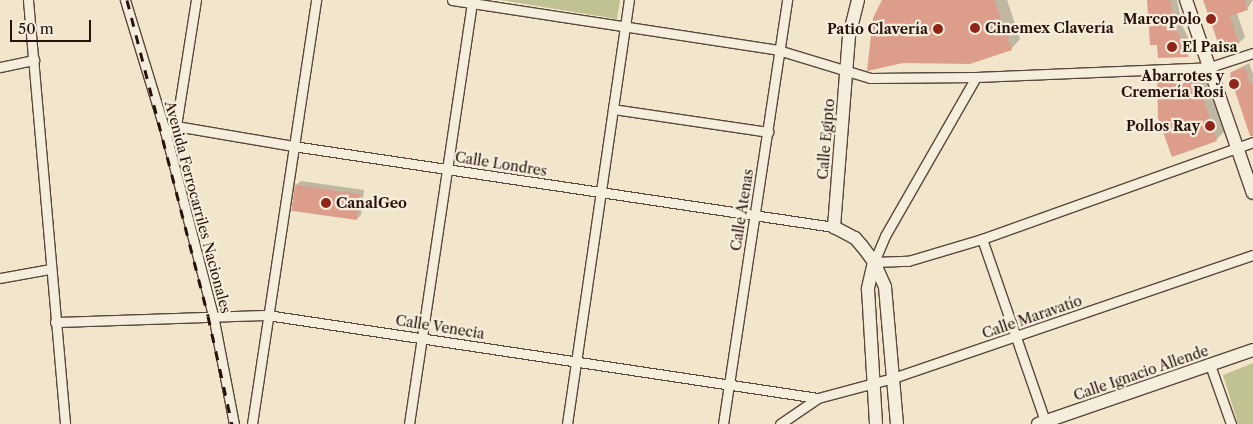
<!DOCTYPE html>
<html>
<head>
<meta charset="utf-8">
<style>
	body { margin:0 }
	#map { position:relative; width:1253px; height:424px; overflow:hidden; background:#f1e5cb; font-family:"Libre Caslon Text",serif }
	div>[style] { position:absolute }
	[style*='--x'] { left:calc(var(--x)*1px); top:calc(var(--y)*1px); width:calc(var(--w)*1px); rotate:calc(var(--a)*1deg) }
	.green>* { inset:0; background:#c1c292 }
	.shadow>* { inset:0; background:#0003 }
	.building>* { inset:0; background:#dc9e8b; transform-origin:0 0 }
	.roads { filter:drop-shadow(1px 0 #5a473a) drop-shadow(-1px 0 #5a473a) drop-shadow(0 1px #5a473a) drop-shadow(0 -1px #5a473a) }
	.street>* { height:9px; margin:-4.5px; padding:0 4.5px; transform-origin:4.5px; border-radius:4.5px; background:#f6eedd }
	.secondary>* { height:12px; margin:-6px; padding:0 6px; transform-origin:6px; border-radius:6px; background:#f6eedd }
	.rail>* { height:3px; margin-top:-1.5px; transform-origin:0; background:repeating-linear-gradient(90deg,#27120a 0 9px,transparent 0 18px) }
	.dots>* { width:14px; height:14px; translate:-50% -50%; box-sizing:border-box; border:2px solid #f6eedd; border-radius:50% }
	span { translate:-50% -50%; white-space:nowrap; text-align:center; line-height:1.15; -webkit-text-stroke:4.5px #f6eedd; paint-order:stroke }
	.poi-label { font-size:14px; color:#27120a; font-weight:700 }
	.right { translate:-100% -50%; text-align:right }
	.left { translate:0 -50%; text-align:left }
	.street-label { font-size:14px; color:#27120a }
	.scale { position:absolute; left:10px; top:20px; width:81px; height:22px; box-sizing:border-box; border:2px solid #27120a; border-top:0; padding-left:6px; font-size:15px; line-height:18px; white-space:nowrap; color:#27120a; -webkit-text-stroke:4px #f6eedd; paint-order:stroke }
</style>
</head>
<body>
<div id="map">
	<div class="green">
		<div style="clip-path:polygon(500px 0,620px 0,617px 19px)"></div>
		<div style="clip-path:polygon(1253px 363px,1253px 424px,1238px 424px,1223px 375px)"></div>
	</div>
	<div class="shadow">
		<div style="clip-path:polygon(884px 0,1007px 0,1020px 39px,1011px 49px)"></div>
		<div style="clip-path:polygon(1148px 0,1177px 0,1182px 25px,1194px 50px,1188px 55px,1159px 57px)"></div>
		<div style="clip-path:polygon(1204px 0,1253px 0,1247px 9px,1237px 13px,1245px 37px,1239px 43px)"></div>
		<div style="clip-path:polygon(1249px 63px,1253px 74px,1253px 127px,1232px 72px)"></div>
		<div style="clip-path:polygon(1206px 68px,1226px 130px,1217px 139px,1172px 155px,1159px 79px,1168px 69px)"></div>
		<div style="clip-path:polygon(301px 181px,364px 190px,361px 215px,356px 220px,296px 185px)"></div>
	</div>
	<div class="building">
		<div style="clip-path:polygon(882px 0,994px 0,1012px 50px,970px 64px,903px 63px,867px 71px,873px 18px)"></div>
		<div style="clip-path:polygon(1147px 0,1170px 0,1177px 31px,1189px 57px,1158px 58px,1157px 45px,1150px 45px)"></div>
		<div style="clip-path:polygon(1203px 0,1245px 0,1248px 10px,1230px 16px,1239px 44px,1221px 51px)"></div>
		<div style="clip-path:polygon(1245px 67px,1250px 84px,1253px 84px,1253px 136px,1250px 136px,1230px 76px,1231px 72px)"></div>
		<div style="clip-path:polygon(1196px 77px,1217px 141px,1172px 157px,1158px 118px,1157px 78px)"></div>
		<div style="left:295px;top:185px;width:66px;height:26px;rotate:8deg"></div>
	</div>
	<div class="roads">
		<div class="street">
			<div style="--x:28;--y:0;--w:426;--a:85"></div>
			<div style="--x:125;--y:0;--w:137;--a:73"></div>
			<div style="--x:165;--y:131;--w:190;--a:75.4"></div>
			<div style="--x:213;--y:315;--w:111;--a:79.1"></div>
			<div style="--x:452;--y:0;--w:330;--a:8.7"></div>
			<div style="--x:778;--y:50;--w:96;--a:16.9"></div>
			<div style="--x:870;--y:78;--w:106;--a:-0.5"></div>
			<div style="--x:976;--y:77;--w:234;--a:-2.4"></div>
			<div style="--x:1210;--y:67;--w:45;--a:-18"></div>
			<div style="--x:0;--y:67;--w:35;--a:-12"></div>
			<div style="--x:976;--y:77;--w:183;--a:119.8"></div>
			<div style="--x:885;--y:236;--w:28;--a:113"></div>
			<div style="--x:874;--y:262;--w:34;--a:-2"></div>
			<div style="--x:908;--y:261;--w:77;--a:-16.6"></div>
			<div style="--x:982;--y:239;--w:288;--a:-19.7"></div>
			<div style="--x:613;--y:109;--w:157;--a:8.4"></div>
			<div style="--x:176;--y:126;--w:128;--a:-81"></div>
			<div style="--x:165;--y:131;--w:12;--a:-24"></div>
			<div style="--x:176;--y:126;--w:119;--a:9.7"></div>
			<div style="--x:293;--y:146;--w:547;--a:8.52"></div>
			<div style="--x:982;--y:239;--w:196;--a:70.9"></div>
			<div style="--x:0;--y:278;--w:51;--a:-10.2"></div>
			<div style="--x:55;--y:322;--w:212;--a:-1.9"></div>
			<div style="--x:267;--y:315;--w:557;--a:8.57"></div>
			<div style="--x:1210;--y:365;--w:63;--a:70.4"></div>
			<div style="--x:252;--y:424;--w:429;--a:-81.4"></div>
			<div style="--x:409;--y:424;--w:429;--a:-81.5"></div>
			<div style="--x:567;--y:424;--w:429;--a:-81.7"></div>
			<div style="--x:723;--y:424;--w:429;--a:-81.4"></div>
			<div style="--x:780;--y:424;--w:46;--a:-34.4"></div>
			<div style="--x:818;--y:398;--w:78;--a:-14.9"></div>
			<div style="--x:893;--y:378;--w:380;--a:-18.9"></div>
		</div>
		<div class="secondary">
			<div style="--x:858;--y:0;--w:37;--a:104"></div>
			<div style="--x:849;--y:36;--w:192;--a:94.5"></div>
			<div style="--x:834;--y:227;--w:24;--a:28"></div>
			<div style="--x:855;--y:238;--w:11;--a:49"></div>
			<div style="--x:862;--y:246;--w:20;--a:53"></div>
			<div style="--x:874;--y:262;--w:27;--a:66"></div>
			<div style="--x:885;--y:287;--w:138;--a:85"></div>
			<div style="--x:1186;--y:0;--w:204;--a:70.9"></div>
			<div style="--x:874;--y:262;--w:28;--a:103"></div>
			<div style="--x:868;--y:289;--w:135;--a:86.6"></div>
			<div style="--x:1038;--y:424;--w:227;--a:-19"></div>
		</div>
	</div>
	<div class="rail">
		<div style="--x:127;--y:0;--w:326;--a:75.6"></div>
		<div style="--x:208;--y:316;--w:111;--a:77.5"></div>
	</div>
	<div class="dots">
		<div style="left:1211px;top:19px;background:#8f2418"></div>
		<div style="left:975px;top:28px;background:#8f2418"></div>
		<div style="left:938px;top:29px;background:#8f2418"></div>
		<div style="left:1172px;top:47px;background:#8f2418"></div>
		<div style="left:1234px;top:84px;background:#8f2418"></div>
		<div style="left:1210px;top:126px;background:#8f2418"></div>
		<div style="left:326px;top:203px;background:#8f2418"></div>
	</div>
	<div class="poi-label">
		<span class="right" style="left:1201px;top:19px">Marcopolo</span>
		<span class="left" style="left:985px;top:28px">Cinemex Clavería</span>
		<span class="right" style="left:928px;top:29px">Patio Clavería</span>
		<span class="left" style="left:1182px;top:47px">El Paisa</span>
		<span class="right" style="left:1224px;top:84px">Abarrotes y<br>Cremería Rosi</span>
		<span class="right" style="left:1200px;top:126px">Pollos Ray</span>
		<span class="left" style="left:336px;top:203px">CanalGeo</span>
	</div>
	<div class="street-label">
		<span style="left:826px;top:139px;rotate:-85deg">Calle Egipto</span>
		<span style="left:501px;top:164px;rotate:9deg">Calle Londres</span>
		<span style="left:198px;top:207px;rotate:75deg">Avenida Ferrocarriles Nacionales</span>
		<span style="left:742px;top:210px;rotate:-81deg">Calle Atenas</span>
		<span style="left:1032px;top:317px;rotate:-19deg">Calle Maravatío</span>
		<span style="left:440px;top:327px;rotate:9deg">Calle Venecia</span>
		<span style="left:1141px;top:373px;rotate:-19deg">Calle Ignacio Allende</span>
	</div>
	<div class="scale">50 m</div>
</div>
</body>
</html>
